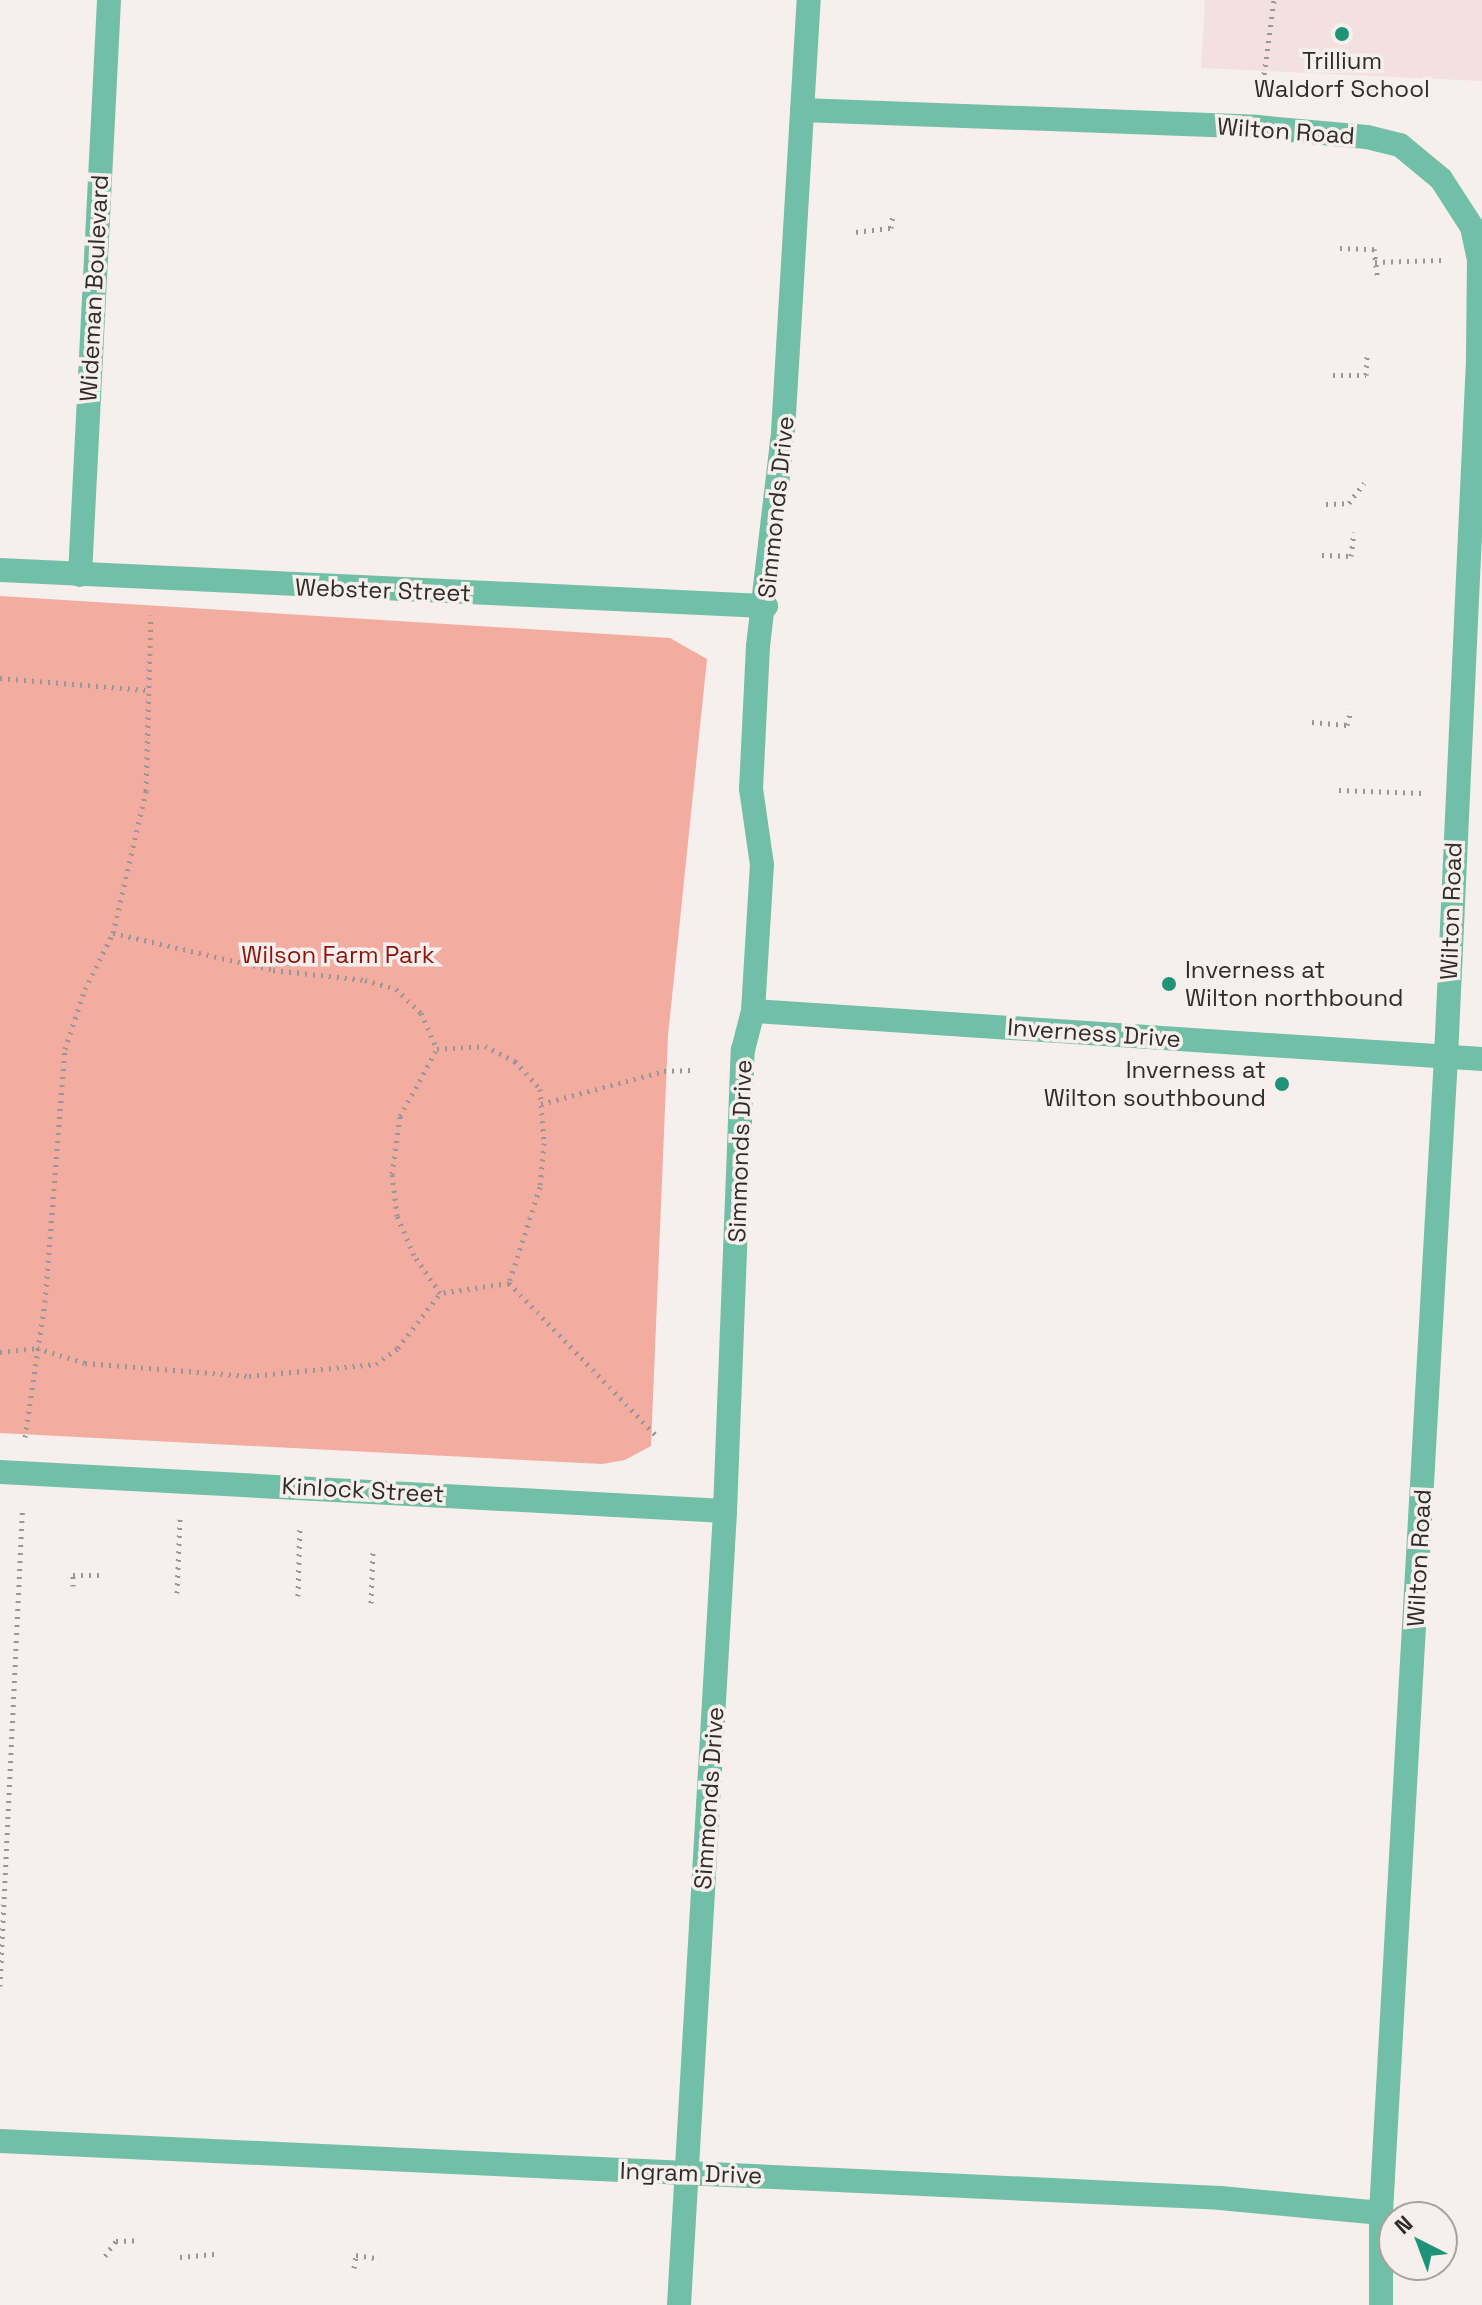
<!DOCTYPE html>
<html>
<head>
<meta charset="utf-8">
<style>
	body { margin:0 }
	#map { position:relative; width:1482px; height:2305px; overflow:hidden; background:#f7efed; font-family:"Space Grotesk",sans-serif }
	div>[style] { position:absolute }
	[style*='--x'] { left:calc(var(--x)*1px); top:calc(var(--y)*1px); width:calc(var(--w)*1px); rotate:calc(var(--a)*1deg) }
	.built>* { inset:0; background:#f2e1de }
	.green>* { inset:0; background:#f3aca0 }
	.path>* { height:5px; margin-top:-2.5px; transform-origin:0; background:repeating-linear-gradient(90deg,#9b9695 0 2px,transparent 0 8px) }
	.street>* { height:24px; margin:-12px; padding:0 12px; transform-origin:12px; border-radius:12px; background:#72bfa7 }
	.dots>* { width:22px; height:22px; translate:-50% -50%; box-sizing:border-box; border:4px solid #f7efed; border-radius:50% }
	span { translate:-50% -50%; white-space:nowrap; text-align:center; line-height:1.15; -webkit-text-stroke:7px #f7efed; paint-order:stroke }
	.poi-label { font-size:24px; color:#2f2c2c }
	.left { translate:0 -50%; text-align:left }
	.right { translate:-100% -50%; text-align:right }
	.street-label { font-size:24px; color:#2f2c2c }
	.park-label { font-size:24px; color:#8e130a }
	.north { position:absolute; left:1378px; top:2201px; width:80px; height:80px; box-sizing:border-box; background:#f7efed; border:2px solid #a7a1a0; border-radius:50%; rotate:318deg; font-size:22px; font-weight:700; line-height:32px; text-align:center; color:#2f2c2c }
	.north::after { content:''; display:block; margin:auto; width:28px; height:36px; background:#1f9377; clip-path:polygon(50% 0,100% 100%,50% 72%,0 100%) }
</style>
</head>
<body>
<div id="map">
	<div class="built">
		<div style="clip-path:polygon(1205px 0,1482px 0,1482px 81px,1201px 68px)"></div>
	</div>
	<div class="green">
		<div style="clip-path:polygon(0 596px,670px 638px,707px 659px,668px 1036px,651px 1446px,625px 1460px,602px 1464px,0 1433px)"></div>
	</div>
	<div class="path">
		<div style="--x:1262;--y:90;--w:91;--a:-82.4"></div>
		<div style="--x:856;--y:232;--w:35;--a:-7"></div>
		<div style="--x:891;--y:228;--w:14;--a:-82"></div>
		<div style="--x:1340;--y:248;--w:34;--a:2"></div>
		<div style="--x:1374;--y:249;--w:26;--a:83"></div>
		<div style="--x:1375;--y:262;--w:67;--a:-1.7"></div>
		<div style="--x:1333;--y:375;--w:33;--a:0"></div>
		<div style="--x:1366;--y:375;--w:20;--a:-87"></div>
		<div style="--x:1326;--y:504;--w:23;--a:-2"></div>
		<div style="--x:1349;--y:503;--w:25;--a:-53"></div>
		<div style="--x:1322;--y:555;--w:29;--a:2"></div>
		<div style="--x:1351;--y:556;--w:24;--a:-83"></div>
		<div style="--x:0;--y:678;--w:146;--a:4.7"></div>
		<div style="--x:1312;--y:722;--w:35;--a:5"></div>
		<div style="--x:1347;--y:725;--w:16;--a:-75"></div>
		<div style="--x:1339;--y:790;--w:83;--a:2.1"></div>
		<div style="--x:113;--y:933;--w:164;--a:13"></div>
		<div style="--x:273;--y:970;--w:93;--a:6.2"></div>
		<div style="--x:365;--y:980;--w:32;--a:16"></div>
		<div style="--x:396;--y:989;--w:35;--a:44"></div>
		<div style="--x:421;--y:1013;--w:39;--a:66"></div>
		<div style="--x:485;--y:1046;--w:34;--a:27"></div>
		<div style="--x:515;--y:1061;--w:38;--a:48"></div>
		<div style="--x:540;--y:1089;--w:54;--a:85.8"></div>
		<div style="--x:544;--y:1143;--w:44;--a:95.2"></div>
		<div style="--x:540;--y:1187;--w:101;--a:107.9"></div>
		<div style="--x:509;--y:1283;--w:70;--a:171.8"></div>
		<div style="--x:440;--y:1293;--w:46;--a:-124.4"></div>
		<div style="--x:414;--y:1255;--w:43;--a:-113.6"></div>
		<div style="--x:397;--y:1216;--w:42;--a:-96.8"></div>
		<div style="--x:392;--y:1174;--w:59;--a:-82.1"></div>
		<div style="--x:400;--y:1116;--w:77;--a:-61.1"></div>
		<div style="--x:437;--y:1049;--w:48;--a:-3.6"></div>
		<div style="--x:541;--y:1104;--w:127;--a:-15"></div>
		<div style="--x:664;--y:1071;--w:28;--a:-2"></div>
		<div style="--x:509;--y:1283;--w:213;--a:46"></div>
		<div style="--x:0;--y:1352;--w:37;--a:-6"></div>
		<div style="--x:37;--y:1348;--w:50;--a:17.4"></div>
		<div style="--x:85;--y:1363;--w:165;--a:4.5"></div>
		<div style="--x:249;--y:1376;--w:128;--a:-5.4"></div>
		<div style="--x:376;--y:1364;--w:27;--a:-36"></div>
		<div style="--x:398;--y:1348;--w:69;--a:-52.6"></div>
		<div style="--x:25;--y:1437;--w:136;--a:-81.6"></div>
		<div style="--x:45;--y:1302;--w:254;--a:-85.5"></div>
		<div style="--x:65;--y:1049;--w:63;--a:-71.6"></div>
		<div style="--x:85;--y:989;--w:63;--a:-63.4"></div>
		<div style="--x:113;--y:933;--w:146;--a:-76.9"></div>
		<div style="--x:146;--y:791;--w:176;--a:-88.4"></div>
		<div style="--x:73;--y:1586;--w:11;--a:-90"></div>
		<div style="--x:73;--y:1575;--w:30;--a:0"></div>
		<div style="--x:177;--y:1593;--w:75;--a:-87.7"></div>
		<div style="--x:298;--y:1596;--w:71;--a:-88.4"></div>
		<div style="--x:371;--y:1603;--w:52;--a:-87.8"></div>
		<div style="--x:0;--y:1986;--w:476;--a:-87.3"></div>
		<div style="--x:105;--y:2256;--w:19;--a:-54"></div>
		<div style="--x:116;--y:2241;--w:24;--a:-2"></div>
		<div style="--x:180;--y:2257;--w:37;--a:-5"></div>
		<div style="--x:354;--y:2268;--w:13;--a:-81"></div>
		<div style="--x:356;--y:2255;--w:24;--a:9"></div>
	</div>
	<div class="street">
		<div style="--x:802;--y:110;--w:455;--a:2.1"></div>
		<div style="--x:1257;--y:127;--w:110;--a:5.2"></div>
		<div style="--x:1367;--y:137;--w:34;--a:14"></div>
		<div style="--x:1400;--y:145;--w:53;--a:39.7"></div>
		<div style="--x:1441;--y:179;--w:57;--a:57.1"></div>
		<div style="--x:1472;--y:227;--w:33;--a:78"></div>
		<div style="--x:1479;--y:259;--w:101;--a:90.6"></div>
		<div style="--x:1478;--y:360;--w:698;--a:92.63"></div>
		<div style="--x:1446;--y:1057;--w:1158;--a:93.22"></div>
		<div style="--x:1381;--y:2213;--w:92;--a:90"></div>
		<div style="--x:0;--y:570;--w:767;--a:2.69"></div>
		<div style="--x:80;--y:575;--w:576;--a:-87.11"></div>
		<div style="--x:753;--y:1011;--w:731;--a:3.77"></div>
		<div style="--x:0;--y:1472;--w:726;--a:3.08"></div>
		<div style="--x:0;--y:2141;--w:1221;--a:2.67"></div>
		<div style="--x:1220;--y:2198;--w:162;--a:5.3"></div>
		<div style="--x:679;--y:2305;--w:795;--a:-86.68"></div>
		<div style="--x:725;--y:1511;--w:461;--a:-87.8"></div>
		<div style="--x:743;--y:1050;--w:40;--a:-75.6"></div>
		<div style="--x:753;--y:1011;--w:146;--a:-86.5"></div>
		<div style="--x:762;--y:865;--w:77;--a:-98.2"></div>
		<div style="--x:751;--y:789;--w:143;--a:-87.2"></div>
		<div style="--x:758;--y:646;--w:215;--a:-83.3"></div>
		<div style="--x:783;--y:432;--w:433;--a:-86.6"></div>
	</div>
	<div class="dots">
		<div style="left:1342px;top:34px;background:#1f9377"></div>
		<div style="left:1169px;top:984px;background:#1f9377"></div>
		<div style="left:1282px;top:1084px;background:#1f9377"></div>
	</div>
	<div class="poi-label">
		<span style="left:1342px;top:75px">Trillium<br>Waldorf School</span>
		<span class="left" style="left:1185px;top:984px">Inverness at<br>Wilton northbound</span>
		<span class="right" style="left:1266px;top:1084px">Inverness at<br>Wilton southbound</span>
	</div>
	<div class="street-label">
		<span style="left:1286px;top:131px;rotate:4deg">Wilton Road</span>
		<span style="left:94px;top:288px;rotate:-87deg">Wideman Boulevard</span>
		<span style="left:776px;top:507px;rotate:-84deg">Simmonds Drive</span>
		<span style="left:383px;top:590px;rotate:2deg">Webster Street</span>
		<span style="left:1451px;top:911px;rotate:-88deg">Wilton Road</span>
		<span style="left:1094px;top:1033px;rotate:4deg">Inverness Drive</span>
		<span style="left:740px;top:1151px;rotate:-88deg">Simmonds Drive</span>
		<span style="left:363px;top:1490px;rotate:3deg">Kinlock Street</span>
		<span style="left:1419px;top:1558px;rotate:-87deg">Wilton Road</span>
		<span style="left:709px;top:1798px;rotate:-86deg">Simmonds Drive</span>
		<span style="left:691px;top:2173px;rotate:2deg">Ingram Drive</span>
	</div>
	<div class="park-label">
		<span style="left:338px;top:955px">Wilson Farm Park</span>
	</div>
	<div class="north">N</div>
</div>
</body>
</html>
